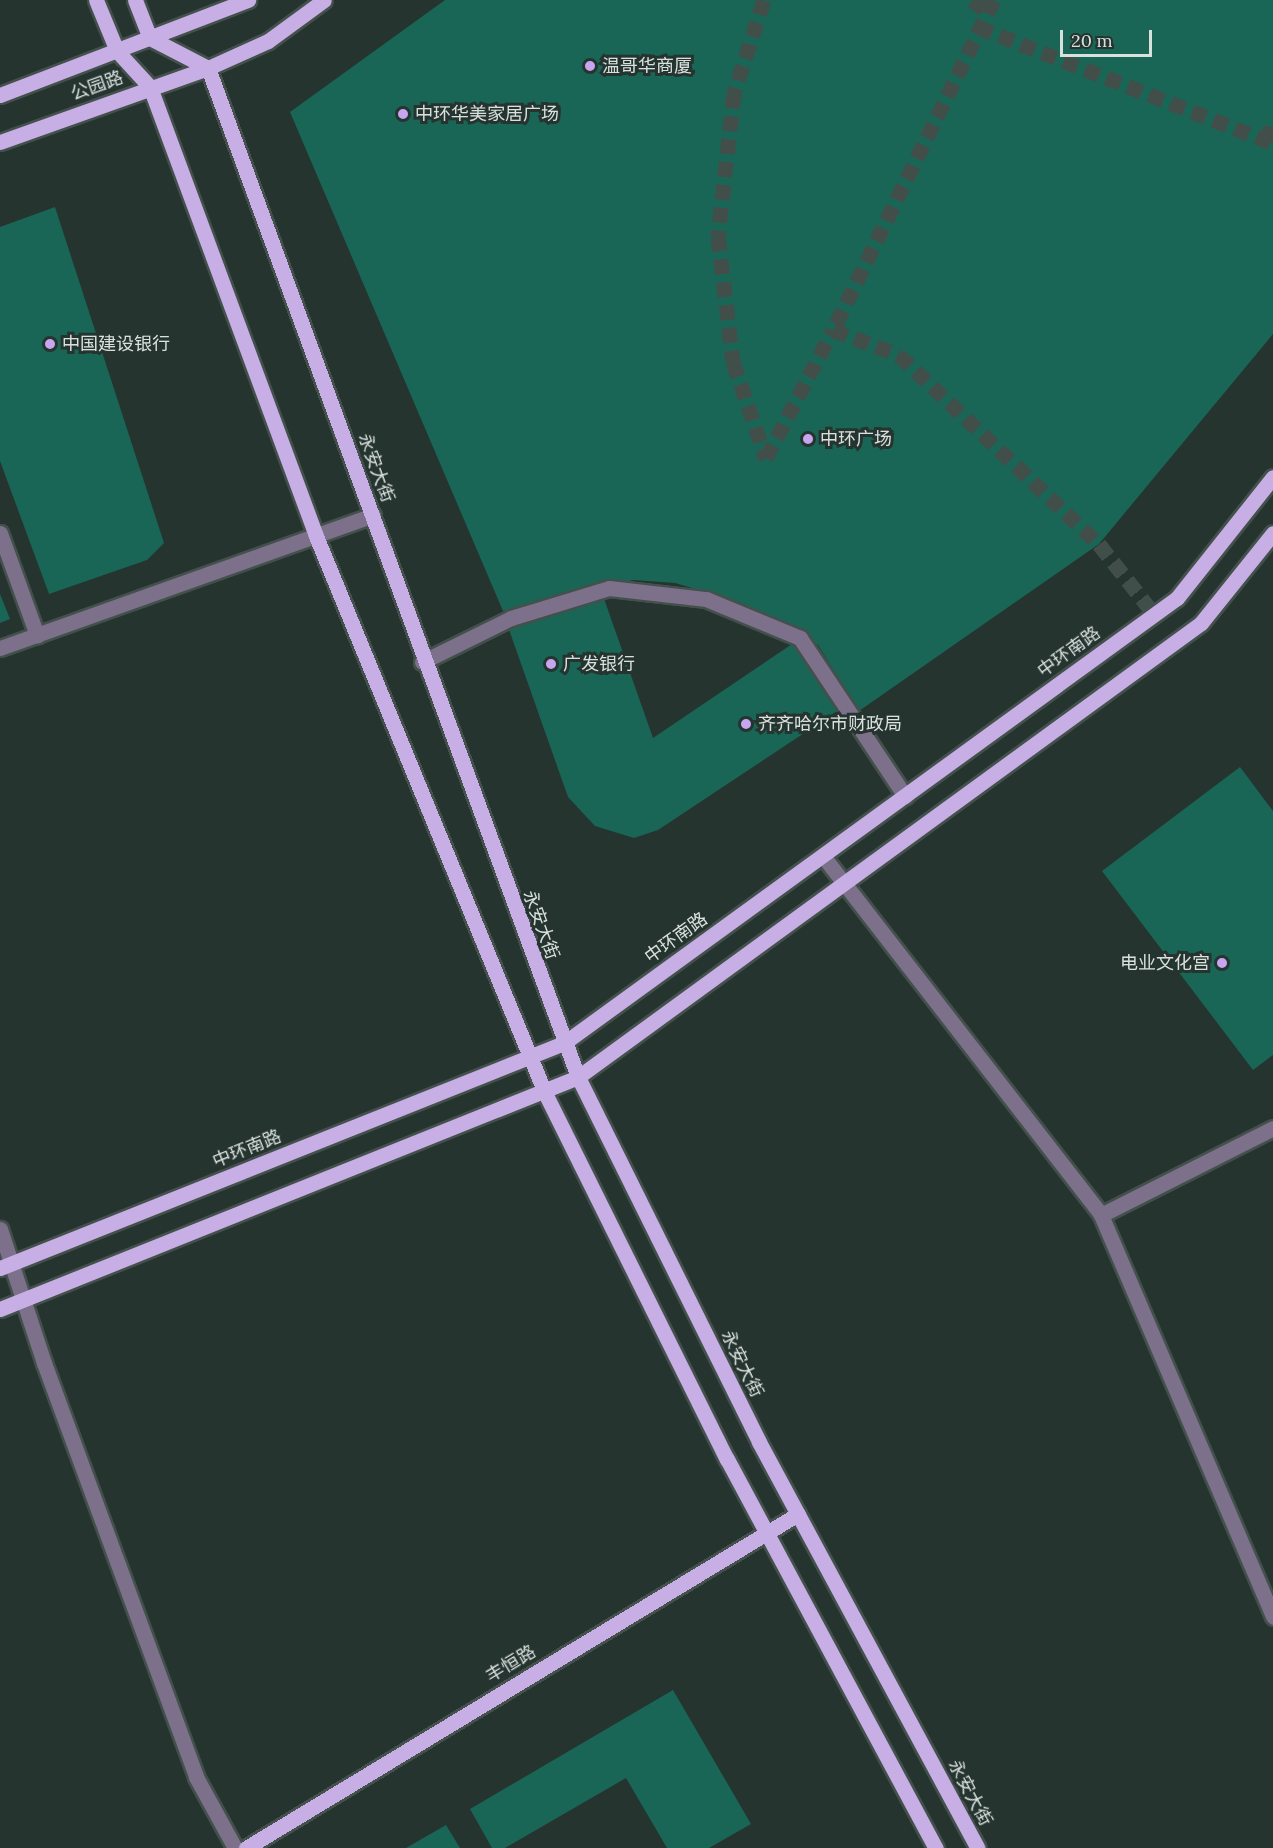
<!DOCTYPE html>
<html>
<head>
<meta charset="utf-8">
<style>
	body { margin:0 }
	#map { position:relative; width:1273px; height:1848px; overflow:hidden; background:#263430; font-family:Lora,"Noto Sans SC",serif }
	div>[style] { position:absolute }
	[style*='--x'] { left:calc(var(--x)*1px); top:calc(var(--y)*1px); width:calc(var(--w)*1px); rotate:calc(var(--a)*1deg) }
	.building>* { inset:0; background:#196556 }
	.minor-tunnel>* { height:15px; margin-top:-7.5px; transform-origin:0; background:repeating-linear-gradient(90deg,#414e4a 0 15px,transparent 0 23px) }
	.roads { filter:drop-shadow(2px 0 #43504c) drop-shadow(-2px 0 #43504c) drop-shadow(0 2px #43504c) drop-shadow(0 -2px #43504c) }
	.minor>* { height:15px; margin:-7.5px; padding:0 7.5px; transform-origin:7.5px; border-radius:7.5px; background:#7c708b }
	.major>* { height:15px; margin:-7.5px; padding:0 7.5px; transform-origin:7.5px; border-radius:7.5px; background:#c7afe6 }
	.dots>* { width:16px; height:16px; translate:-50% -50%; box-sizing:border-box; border:3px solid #263430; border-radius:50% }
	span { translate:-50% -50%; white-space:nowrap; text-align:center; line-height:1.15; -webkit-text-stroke:6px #263430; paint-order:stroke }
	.poi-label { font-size:18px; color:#d9e1df }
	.left { translate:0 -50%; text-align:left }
	.right { translate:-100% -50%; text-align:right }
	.street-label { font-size:18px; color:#d9e1df }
	.scale { position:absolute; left:1060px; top:30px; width:92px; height:27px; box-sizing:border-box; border:3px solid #d9e1df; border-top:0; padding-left:8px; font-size:18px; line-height:21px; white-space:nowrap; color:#d9e1df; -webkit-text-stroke:4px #263430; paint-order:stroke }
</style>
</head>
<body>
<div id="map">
	<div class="building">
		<div style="clip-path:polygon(445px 0,1273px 0,1273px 334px,1099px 544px,859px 711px,818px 645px,739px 602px,675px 583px,633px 580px,503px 611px,290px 112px)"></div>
		<div style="clip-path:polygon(55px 207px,164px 543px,147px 560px,49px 594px,0 461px,0 227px)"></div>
		<div style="clip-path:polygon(602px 593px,653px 738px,798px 640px,839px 710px,658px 830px,634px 838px,595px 826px,568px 797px,507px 624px)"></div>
		<div style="clip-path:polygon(0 594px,10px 619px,0 623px)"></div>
		<div style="clip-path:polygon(1240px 767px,1273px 811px,1273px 1055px,1253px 1070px,1102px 871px)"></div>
		<div style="clip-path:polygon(673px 1690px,751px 1824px,709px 1848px,667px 1848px,626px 1778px,505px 1848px,492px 1848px,470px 1809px)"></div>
		<div style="clip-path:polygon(446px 1825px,460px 1848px,406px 1848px)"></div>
	</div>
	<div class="minor-tunnel">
		<div style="--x:764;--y:0;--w:98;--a:107.9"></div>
		<div style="--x:734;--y:93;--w:144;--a:96.4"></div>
		<div style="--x:718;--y:236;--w:127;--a:83.2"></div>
		<div style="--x:733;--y:362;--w:102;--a:71"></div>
		<div style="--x:766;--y:458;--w:144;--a:-62.4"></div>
		<div style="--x:972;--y:0;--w:17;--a:36"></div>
		<div style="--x:994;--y:0;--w:367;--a:116"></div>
		<div style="--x:833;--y:330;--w:71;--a:20.7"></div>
		<div style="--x:899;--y:355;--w:275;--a:43.4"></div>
		<div style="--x:1099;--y:544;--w:89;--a:51.8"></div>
		<div style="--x:978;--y:27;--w:317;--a:21.5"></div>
		<div style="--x:1267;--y:141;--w:23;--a:-75"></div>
	</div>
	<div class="roads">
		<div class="minor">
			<div style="--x:0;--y:533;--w:109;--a:70.1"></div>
			<div style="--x:0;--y:648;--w:396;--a:-19.6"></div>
			<div style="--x:422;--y:662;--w:99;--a:-26.3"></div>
			<div style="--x:511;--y:618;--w:102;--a:-17"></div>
			<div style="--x:609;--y:588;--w:98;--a:6.5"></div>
			<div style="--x:706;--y:599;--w:102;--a:22.5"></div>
			<div style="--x:800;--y:638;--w:190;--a:56.4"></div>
			<div style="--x:823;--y:856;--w:454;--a:52.2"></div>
			<div style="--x:1101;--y:1215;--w:437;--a:66.8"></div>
			<div style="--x:1101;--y:1215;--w:193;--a:-26.8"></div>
			<div style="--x:0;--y:1229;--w:141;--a:71.8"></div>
			<div style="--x:44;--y:1363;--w:441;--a:69.8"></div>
			<div style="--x:196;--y:1777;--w:81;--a:61.2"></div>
		</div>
		<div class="major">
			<div style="--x:96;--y:0;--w:55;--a:67.6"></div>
			<div style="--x:117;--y:51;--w:49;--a:47.5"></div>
			<div style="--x:150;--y:87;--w:479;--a:69.7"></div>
			<div style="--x:316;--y:536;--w:602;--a:67.65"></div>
			<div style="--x:545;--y:1093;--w:409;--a:63.6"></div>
			<div style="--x:727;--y:1459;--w:442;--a:61.8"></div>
			<div style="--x:135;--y:0;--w:41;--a:68.5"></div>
			<div style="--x:150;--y:38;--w:65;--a:27.3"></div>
			<div style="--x:208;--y:68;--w:1075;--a:69.86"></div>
			<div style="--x:578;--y:1077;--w:407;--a:63.6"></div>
			<div style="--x:759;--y:1442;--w:461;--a:61.7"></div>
			<div style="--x:0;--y:95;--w:266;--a:-21"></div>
			<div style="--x:0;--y:142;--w:221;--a:-19.6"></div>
			<div style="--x:208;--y:68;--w:66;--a:-24.2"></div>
			<div style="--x:268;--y:41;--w:69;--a:-36.2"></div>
			<div style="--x:0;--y:1268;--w:607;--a:-21.75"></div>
			<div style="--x:564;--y:1043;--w:757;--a:-35.98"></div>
			<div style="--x:1177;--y:598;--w:154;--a:-51.6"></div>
			<div style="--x:0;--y:1309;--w:623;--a:-21.87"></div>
			<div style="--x:578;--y:1077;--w:771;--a:-36.08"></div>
			<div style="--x:1201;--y:623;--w:115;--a:-51.3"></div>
			<div style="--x:246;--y:1848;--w:645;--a:-31.18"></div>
		</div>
	</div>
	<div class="dots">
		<div style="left:590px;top:66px;background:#c7a6ef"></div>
		<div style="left:403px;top:114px;background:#c7a6ef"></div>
		<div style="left:50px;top:344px;background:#c7a6ef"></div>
		<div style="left:808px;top:439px;background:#c7a6ef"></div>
		<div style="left:551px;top:664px;background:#c7a6ef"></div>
		<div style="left:746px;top:724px;background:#c7a6ef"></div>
		<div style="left:1222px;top:963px;background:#c7a6ef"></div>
	</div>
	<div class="poi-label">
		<span class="left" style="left:602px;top:66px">温哥华商厦</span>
		<span class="left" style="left:415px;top:114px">中环华美家居广场</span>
		<span class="left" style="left:62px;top:344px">中国建设银行</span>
		<span class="left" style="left:820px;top:439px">中环广场</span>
		<span class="left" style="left:563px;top:664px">广发银行</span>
		<span class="left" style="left:758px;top:724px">齐齐哈尔市财政局</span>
		<span class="right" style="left:1210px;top:963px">电业文化宫</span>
	</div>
	<div class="street-label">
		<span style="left:97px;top:86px;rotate:-20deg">公园路</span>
		<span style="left:376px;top:468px;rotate:70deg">永安大街</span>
		<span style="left:1069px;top:652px;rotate:-36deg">中环南路</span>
		<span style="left:541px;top:925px;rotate:70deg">永安大街</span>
		<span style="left:676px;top:938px;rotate:-36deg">中环南路</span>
		<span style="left:247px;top:1149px;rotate:-22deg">中环南路</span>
		<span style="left:742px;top:1364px;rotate:64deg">永安大街</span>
		<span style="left:511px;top:1664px;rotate:-31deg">丰恒路</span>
		<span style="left:970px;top:1793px;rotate:62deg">永安大街</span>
	</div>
	<div class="scale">20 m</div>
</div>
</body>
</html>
